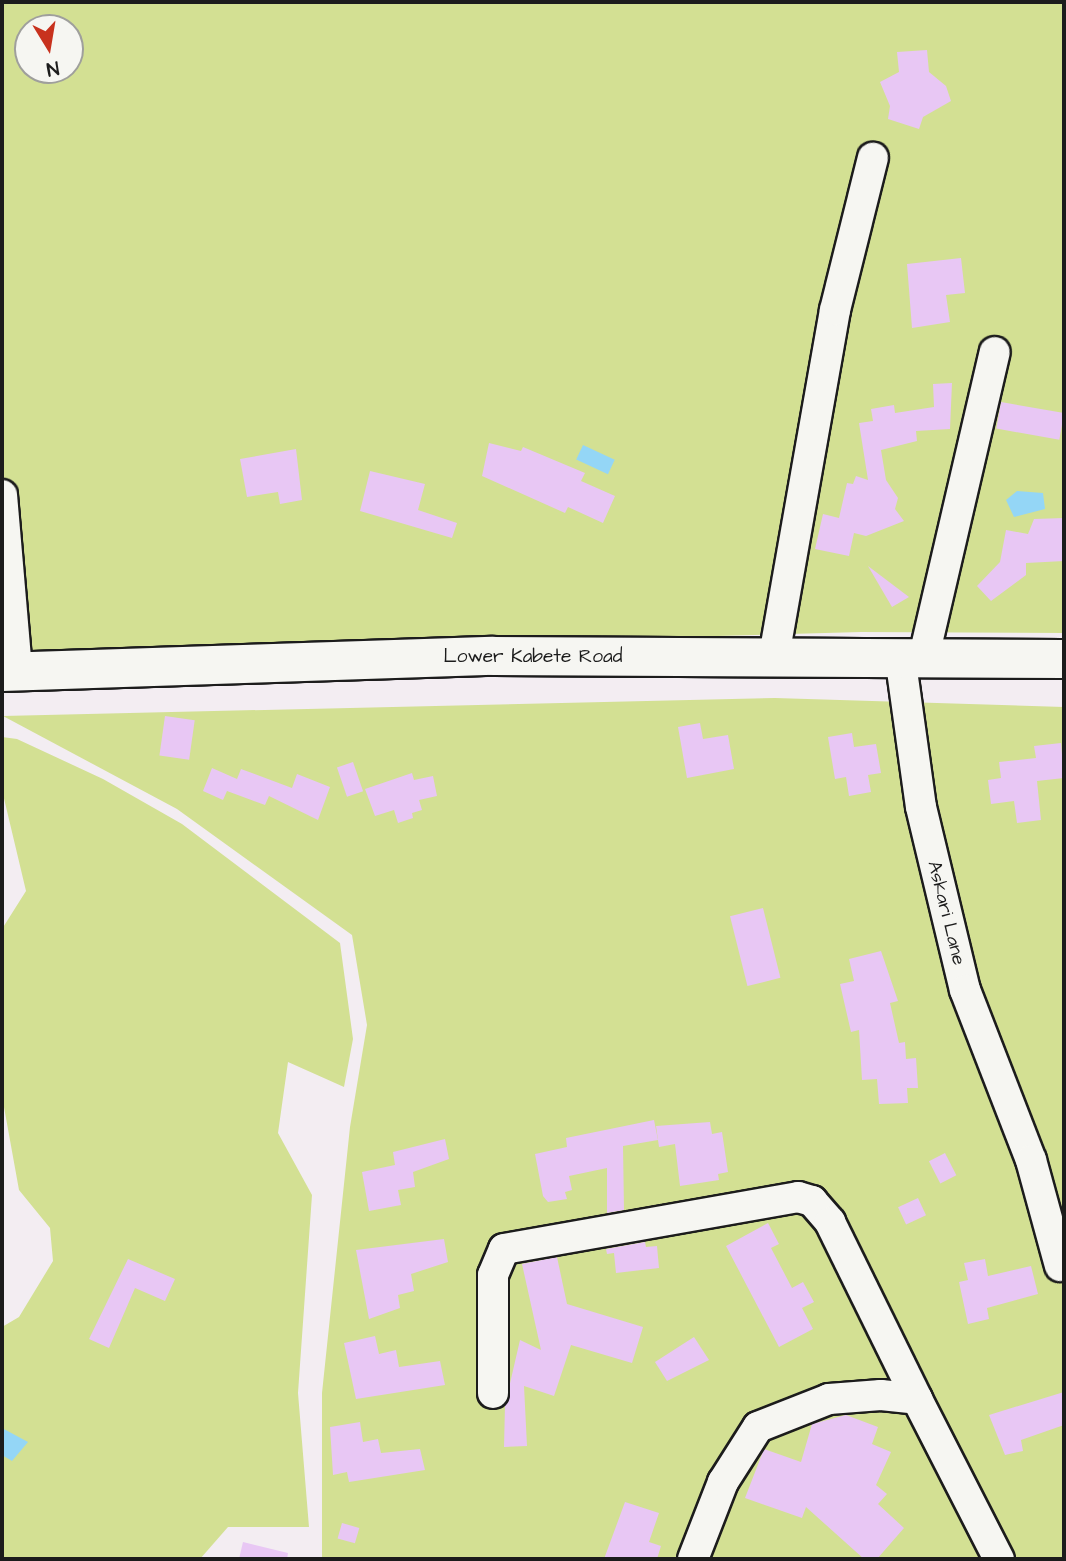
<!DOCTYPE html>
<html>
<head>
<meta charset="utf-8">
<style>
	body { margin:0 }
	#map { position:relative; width:1066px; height:1561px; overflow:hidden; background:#f3edf2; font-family:"Architects Daughter",sans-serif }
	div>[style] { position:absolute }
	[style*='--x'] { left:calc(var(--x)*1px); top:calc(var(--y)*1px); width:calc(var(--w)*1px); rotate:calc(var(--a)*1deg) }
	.green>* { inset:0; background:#d3e093 }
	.water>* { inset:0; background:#94d6f6; transform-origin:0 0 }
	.building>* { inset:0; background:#e8c7f4; transform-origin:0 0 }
	.roads { filter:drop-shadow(2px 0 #1c1c1c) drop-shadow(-2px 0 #1c1c1c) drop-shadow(0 2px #1c1c1c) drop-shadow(0 -2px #1c1c1c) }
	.minor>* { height:30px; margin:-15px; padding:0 15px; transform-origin:15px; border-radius:15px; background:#f6f6f2 }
	.major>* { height:38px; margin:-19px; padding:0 19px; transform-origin:19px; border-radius:19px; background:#f6f6f2 }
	span { translate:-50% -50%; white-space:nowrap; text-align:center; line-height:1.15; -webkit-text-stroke:5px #f6f6f2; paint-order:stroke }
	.street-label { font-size:19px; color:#1c1c1c }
	.frame { position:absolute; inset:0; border:4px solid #1c1c1c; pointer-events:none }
	.north { position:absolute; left:14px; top:14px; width:70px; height:70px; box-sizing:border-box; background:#f6f6f2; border:2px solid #9f9f9c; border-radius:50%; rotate:169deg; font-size:19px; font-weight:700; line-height:28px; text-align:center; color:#1c1c1c }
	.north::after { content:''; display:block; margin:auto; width:24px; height:32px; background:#c8321e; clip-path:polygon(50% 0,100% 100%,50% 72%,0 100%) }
</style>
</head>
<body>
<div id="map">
	<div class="green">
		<div style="clip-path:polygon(evenodd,2px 2px,1064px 2px,1064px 633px,861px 632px,2px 656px,2px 2px,28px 28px,70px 28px,70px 70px,28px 70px,28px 28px)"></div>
		<div style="clip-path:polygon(775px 698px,1064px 707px,1064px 1559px,322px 1559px,322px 1393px,350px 1127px,367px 1025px,352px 935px,177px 809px,3px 716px)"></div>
		<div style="clip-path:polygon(2px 737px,17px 739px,103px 779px,182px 824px,340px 943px,353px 1039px,344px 1087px,288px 1062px,278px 1133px,312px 1195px,298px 1393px,309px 1527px,228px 1527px,200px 1559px,2px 1559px,2px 1327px,19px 1317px,53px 1261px,50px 1228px,19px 1190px,2px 1096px,2px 929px,26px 891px,2px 790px)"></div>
	</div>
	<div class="water">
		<div style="left:583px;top:445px;width:35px;height:16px;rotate:25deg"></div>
		<div style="clip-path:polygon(1017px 491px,1043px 493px,1045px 509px,1014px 517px,1006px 500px)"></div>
		<div style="clip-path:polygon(2px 1428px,28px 1442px,12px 1461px,2px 1455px)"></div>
	</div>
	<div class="building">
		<div style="clip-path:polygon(927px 50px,929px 72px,946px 86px,951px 101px,923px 117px,919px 129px,888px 119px,890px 106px,880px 82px,899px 72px,897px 52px)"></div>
		<div style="clip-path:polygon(961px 258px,965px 293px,946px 295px,950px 322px,912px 328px,907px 264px)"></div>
		<div style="clip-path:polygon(952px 383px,950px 429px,916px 431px,917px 441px,881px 450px,886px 480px,898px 498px,895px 509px,904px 521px,866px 536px,854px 533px,849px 556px,815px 549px,823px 514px,839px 518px,847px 483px,853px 484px,856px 476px,868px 480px,859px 423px,873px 421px,871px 409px,894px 405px,895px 413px,934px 407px,933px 384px)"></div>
		<div style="left:1001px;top:402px;width:64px;height:27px;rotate:10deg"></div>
		<div style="clip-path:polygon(489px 443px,521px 451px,523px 447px,585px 473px,581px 481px,615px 496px,603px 523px,568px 507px,565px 513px,482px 476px)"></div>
		<div style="clip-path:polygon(296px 449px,302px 500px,280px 504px,278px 492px,247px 497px,240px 459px)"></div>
		<div style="clip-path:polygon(370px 471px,425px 484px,418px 510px,457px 523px,452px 538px,360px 511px)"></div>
		<div style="clip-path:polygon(1064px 518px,1064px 561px,1026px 563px,1026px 575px,991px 601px,977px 586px,1000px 562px,1006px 530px,1028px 534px,1034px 519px)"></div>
		<div style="clip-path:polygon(868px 566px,909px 597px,892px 607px)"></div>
		<div style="left:165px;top:716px;width:30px;height:40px;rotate:8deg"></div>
		<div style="clip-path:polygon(700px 723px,703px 739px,728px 735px,734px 769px,687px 778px,678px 727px)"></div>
		<div style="clip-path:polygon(852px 733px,854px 747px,876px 744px,881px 773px,868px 775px,871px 792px,849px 796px,846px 777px,835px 779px,828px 737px)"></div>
		<div style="clip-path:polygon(1061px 743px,1064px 778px,1037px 781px,1041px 820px,1017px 823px,1014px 801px,991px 804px,988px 780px,1001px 778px,999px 762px,1036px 758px,1034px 746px)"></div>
		<div style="left:353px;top:762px;width:31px;height:17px;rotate:71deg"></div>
		<div style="clip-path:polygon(212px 768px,237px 779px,241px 769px,292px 788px,297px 774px,330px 787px,318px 820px,269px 796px,265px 805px,227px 791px,223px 800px,203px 791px)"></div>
		<div style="clip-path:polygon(412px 773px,414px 780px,433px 776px,437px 796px,419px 800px,422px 810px,412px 813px,413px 818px,398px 823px,394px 810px,375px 816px,365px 789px)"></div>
		<div style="left:763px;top:908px;width:72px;height:34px;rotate:76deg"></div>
		<div style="clip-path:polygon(881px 951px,898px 1001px,890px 1003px,899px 1043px,905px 1042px,906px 1059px,916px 1058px,918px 1088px,907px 1088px,908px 1103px,879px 1104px,877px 1079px,862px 1080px,859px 1030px,851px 1032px,840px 984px,854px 981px,849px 959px)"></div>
		<div style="clip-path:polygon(654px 1120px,658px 1140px,623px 1146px,624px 1210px,607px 1213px,607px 1168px,569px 1176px,572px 1190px,565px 1192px,567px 1199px,548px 1202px,543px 1196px,535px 1154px,567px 1147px,566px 1138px)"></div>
		<div style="clip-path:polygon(710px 1122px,712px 1134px,722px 1132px,728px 1172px,718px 1174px,719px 1180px,680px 1186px,675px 1144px,659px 1147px,656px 1126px)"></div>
		<div style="clip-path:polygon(445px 1139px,449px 1159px,413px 1172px,415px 1187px,398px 1190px,401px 1205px,369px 1211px,362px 1172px,395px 1165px,393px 1152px)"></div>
		<div style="left:945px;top:1153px;width:25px;height:18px;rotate:63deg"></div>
		<div style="left:918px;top:1198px;width:19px;height:22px;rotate:65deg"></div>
		<div style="clip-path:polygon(768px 1223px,779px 1244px,771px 1248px,792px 1288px,803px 1282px,814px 1302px,802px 1308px,813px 1329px,779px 1347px,726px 1246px)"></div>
		<div style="clip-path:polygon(444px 1239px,448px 1262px,411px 1274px,414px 1291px,398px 1295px,400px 1308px,369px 1319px,356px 1250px)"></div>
		<div style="clip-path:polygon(645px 1242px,646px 1247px,657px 1246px,659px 1268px,616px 1273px,614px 1253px,607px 1254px,606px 1249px)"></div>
		<div style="clip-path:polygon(557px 1257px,567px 1304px,643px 1327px,632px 1363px,571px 1345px,554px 1396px,524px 1386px,527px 1446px,504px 1447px,505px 1405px,520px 1340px,541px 1350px,522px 1264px)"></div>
		<div style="clip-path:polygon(128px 1259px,175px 1279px,165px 1301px,135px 1288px,109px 1348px,89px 1339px)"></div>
		<div style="clip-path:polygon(985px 1259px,988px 1276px,1031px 1266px,1038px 1294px,987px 1308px,989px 1319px,968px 1324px,959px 1282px,968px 1280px,964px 1263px)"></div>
		<div style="clip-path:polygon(375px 1336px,379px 1354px,396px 1350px,399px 1367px,440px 1361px,445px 1385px,356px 1399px,344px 1343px)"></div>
		<div style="clip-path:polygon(694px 1337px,709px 1360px,667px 1381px,655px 1362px)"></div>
		<div style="clip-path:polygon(1064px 1392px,1064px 1425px,1021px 1440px,1023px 1451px,1005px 1455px,989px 1415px)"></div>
		<div style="clip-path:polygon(846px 1415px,878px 1427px,872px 1444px,891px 1452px,876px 1485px,887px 1494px,878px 1504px,904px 1528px,877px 1559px,864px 1559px,806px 1507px,802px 1518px,745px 1498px,764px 1449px,801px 1462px,812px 1424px)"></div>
		<div style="clip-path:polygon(360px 1422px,363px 1442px,378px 1439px,381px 1453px,420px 1449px,425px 1470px,349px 1482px,347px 1472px,333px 1475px,330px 1427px)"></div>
		<div style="clip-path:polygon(625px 1502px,659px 1513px,649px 1542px,661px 1546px,657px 1559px,604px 1559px)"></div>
		<div style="left:342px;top:1523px;width:18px;height:16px;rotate:16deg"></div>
		<div style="clip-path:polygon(243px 1542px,288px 1553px,287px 1559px,239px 1559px)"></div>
	</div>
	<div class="roads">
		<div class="minor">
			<div style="--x:2;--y:495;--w:177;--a:85.1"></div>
			<div style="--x:774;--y:656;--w:351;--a:-80"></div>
			<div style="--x:835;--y:310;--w:157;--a:-76"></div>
			<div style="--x:900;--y:656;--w:152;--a:82.1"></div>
			<div style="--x:921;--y:807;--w:188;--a:76.5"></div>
			<div style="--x:965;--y:990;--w:182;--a:68.8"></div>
			<div style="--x:1031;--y:1160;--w:110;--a:74.7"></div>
			<div style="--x:924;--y:656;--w:312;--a:-76.9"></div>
			<div style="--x:493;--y:1393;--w:118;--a:-90"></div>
			<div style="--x:493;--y:1275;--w:28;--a:-67"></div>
			<div style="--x:504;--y:1249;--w:299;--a:-10"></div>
			<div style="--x:798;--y:1197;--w:15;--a:16"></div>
			<div style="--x:812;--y:1201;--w:28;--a:49"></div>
			<div style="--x:830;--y:1222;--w:197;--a:63.8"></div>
			<div style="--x:693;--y:1559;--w:83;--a:-68.7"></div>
			<div style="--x:723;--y:1482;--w:65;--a:-57.5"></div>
			<div style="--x:758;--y:1427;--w:76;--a:-21.5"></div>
			<div style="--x:829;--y:1399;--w:52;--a:-4.4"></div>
			<div style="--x:881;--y:1395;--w:36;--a:6"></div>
			<div style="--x:917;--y:1399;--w:180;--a:62.9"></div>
		</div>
		<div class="major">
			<div style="--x:2;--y:672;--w:491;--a:-1.9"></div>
			<div style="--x:493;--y:656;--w:571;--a:0.3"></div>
		</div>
	</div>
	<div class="street-label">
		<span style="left:533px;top:657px">Lower Kabete Road</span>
		<span style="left:946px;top:913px;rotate:76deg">Askari Lane</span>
	</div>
	<div class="frame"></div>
	<div class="north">N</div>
</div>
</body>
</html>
